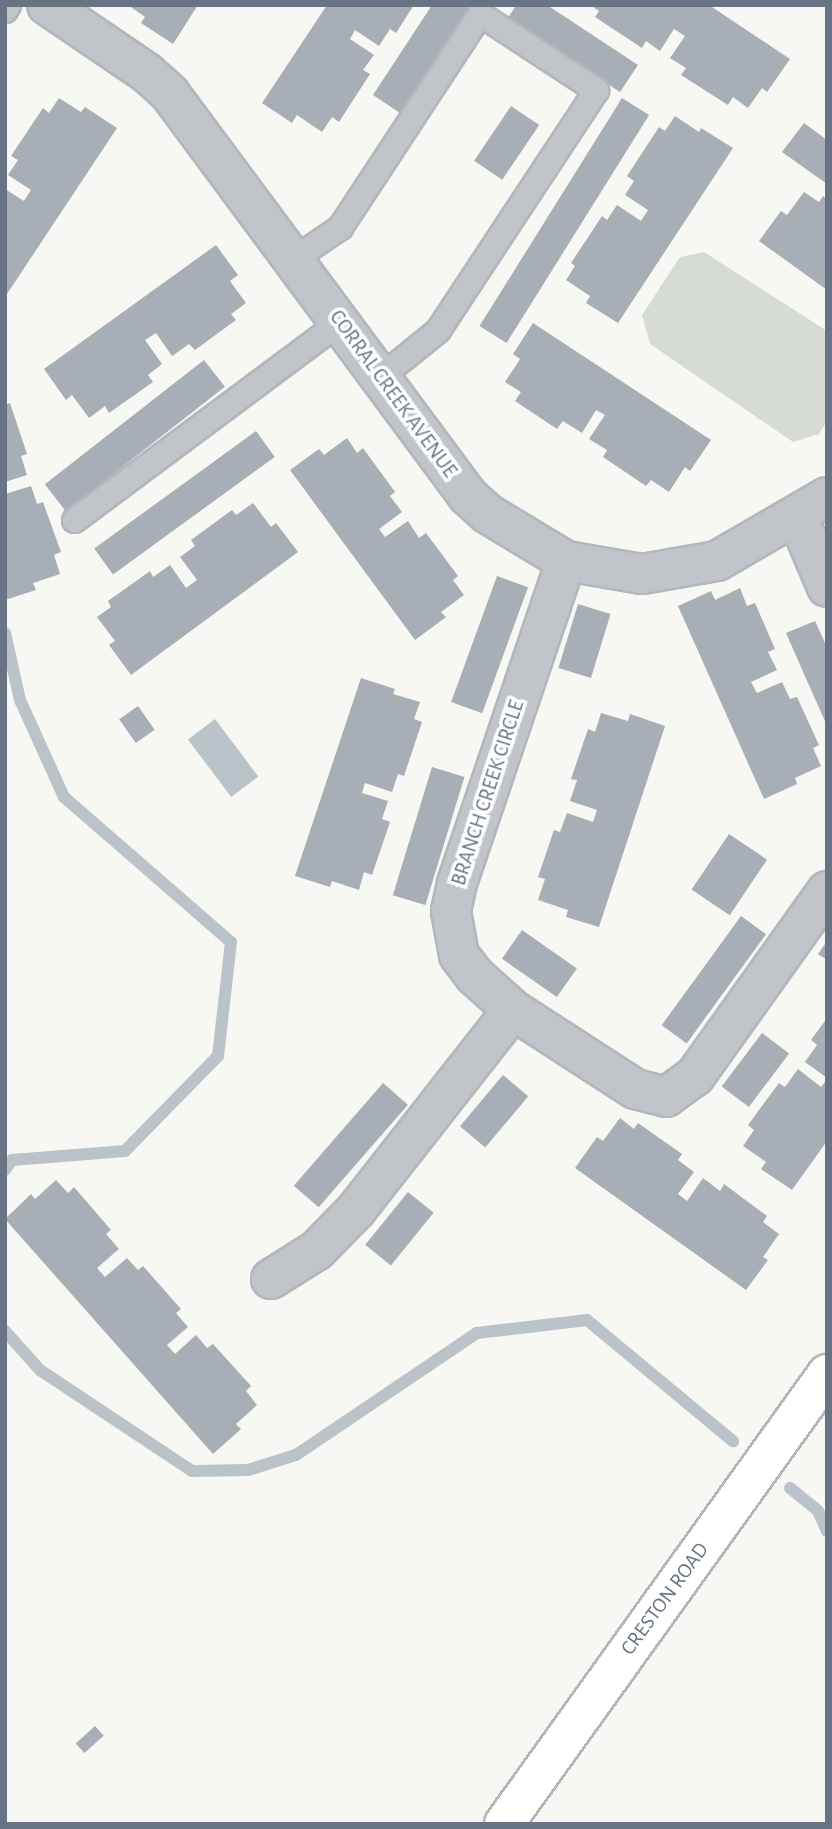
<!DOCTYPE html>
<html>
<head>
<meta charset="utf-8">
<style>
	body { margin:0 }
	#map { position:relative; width:832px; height:1829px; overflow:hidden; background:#f7f7f4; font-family:"Alegreya Sans",sans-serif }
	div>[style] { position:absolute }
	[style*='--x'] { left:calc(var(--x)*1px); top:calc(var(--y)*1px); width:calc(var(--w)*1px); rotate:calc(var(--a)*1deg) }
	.green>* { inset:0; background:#d6dcd4 }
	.water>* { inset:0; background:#bac3c8; transform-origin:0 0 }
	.stream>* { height:12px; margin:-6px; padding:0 6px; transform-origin:6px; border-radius:6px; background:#bac3c8 }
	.building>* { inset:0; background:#a8aeb5; transform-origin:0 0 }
	.roads { filter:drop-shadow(2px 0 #b3b7bc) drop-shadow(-2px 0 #b3b7bc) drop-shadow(0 2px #b3b7bc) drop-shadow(0 -2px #b3b7bc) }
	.service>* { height:23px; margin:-11.5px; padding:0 11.5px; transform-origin:11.5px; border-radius:11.5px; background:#c1c4c8 }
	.minor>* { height:38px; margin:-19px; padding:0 19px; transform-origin:19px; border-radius:19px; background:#c1c4c8 }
	.secondary>* { height:38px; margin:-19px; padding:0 19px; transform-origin:19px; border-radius:19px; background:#fff }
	span { translate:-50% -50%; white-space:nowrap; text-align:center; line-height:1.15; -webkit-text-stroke:7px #fff; paint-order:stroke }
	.street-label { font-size:21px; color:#687483 }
	.frame { position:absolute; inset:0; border:7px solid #687483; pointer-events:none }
</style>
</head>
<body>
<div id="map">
	<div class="green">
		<div style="clip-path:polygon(704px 252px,827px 331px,827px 421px,819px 434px,793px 442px,650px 344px,642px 315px,680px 257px)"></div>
	</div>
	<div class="water">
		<div style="left:215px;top:719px;width:72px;height:34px;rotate:53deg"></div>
	</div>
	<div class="stream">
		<div style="--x:5;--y:633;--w:69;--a:77.4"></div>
		<div style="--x:20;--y:700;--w:107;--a:65.6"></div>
		<div style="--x:64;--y:797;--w:221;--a:41"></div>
		<div style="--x:231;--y:942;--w:115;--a:96.5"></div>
		<div style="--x:218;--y:1056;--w:133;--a:134.4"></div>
		<div style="--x:125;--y:1151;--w:113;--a:175.4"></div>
		<div style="--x:12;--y:1160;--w:12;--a:125"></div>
		<div style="--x:5;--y:1331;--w:52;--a:48.1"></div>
		<div style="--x:40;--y:1370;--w:182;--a:33.6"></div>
		<div style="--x:192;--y:1471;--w:56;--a:-1"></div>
		<div style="--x:248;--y:1470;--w:50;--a:-17.4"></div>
		<div style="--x:296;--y:1455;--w:218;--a:-34"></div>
		<div style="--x:477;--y:1333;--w:111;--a:-6.7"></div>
		<div style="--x:587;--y:1320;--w:190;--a:39.7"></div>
		<div style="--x:790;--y:1488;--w:36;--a:39"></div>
		<div style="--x:818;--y:1511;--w:22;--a:66"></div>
	</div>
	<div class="building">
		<div style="clip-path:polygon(128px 5px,198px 5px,173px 44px,141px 23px,145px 17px)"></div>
		<div style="clip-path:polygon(327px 5px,414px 5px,396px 33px,390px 29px,379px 46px,355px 30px,350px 39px,374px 55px,363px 70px,370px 74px,339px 122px,332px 117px,322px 132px,297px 115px,292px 123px,262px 103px)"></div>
		<div style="clip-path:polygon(432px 5px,470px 5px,400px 113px,373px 95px)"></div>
		<div style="clip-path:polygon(516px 5px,547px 5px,638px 65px,620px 92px,508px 18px)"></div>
		<div style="clip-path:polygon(590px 5px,709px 5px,790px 59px,767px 92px,762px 88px,748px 108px,733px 97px,728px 105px,681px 75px,686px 68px,670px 58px,685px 36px,674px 29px,660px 51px,646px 41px,642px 48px,595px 17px,599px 11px)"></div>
		<div style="clip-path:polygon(59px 98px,81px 112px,85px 107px,117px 128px,5px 297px,5px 189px,24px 201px,31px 190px,8px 175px,18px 160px,11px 156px,43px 108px,49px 113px)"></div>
		<div style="left:622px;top:98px;width:32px;height:269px;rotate:32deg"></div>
		<div style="left:511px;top:106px;width:34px;height:66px;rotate:34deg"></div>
		<div style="clip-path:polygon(675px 116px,699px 132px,701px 128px,733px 148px,618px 323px,586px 303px,590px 296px,566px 280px,575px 266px,571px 263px,602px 216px,607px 220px,617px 205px,641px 221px,648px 210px,625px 195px,634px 181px,627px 176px,659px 127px,665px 131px)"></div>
		<div style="clip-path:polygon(804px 123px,827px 140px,827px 184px,782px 152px)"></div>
		<div style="clip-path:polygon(804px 192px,819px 202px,823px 196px,827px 199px,827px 290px,759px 241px,781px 211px,787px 215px)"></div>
		<div style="clip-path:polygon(216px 245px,238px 275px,230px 281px,246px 303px,231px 314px,236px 320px,195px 350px,189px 344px,172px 356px,156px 333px,145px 340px,162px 364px,148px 375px,153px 382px,109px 413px,105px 406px,89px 418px,72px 395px,66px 400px,44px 369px)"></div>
		<div style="clip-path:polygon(533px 323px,711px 440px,690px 471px,685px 467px,669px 492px,651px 480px,646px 486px,603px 457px,607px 450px,589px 439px,605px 415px,596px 410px,582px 433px,563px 421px,557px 429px,515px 401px,521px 392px,505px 382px,520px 359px,513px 354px)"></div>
		<div style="left:204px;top:360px;width:34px;height:202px;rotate:52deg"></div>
		<div style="clip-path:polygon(10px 403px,27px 454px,21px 456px,27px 475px,5px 482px,5px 405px)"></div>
		<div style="left:256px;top:431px;width:32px;height:200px;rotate:54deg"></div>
		<div style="clip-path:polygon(347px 438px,357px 453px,363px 448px,395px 492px,390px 496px,402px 512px,379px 529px,385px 537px,408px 521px,419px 538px,426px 533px,458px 576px,453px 580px,464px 595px,441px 612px,446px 617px,415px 640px,290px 470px,319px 449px,324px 455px)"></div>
		<div style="clip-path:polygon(31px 486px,37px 504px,43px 502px,61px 552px,54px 555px,60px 574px,33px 583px,36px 590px,5px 600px,5px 494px)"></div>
		<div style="clip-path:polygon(253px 503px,271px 527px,276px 523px,298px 552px,131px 675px,109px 645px,115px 641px,97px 617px,111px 607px,108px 601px,150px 571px,153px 577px,170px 565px,186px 588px,197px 580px,180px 557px,195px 546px,191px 540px,232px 510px,236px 515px)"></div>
		<div style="left:497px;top:576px;width:33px;height:134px;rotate:20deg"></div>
		<div style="clip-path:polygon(740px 588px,747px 606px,755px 603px,775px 649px,768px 652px,777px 670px,751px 682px,757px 693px,782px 682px,790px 699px,797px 697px,819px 745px,813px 748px,821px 766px,795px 778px,797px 784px,764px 799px,678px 606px,711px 591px,715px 600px)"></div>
		<div style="left:578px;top:604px;width:34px;height:67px;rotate:17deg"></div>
		<div style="clip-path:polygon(815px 621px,827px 647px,827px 726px,786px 633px)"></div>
		<div style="clip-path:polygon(361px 678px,395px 689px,393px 694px,420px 702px,414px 719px,422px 722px,404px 776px,398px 774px,392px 792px,365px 783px,362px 793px,388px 801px,382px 819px,390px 822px,372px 875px,364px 872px,359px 890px,332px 881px,330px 887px,295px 876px)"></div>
		<div style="left:138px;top:706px;width:29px;height:23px;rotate:55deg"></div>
		<div style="clip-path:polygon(601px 713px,628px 721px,630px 714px,665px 726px,599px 927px,566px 917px,568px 910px,538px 900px,545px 879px,538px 877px,554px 830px,560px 832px,567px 813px,593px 822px,597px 810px,570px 801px,577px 780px,571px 779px,588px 729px,595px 732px)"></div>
		<div style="left:432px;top:767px;width:34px;height:134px;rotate:17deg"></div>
		<div style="left:729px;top:834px;width:46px;height:67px;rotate:34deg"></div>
		<div style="left:741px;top:916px;width:31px;height:135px;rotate:36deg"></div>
		<div style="left:522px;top:930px;width:67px;height:35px;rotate:35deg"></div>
		<div style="clip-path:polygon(827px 941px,827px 960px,818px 954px)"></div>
		<div style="clip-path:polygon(827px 1018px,827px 1078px,805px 1062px,817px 1045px,811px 1040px)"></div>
		<div style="left:762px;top:1033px;width:34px;height:67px;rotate:37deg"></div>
		<div style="clip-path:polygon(798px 1069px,821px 1087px,827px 1079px,827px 1141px,792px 1190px,761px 1169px,766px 1162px,743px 1146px,754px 1130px,748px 1125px,779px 1083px,785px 1087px)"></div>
		<div style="left:503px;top:1075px;width:33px;height:67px;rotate:40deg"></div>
		<div style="left:383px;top:1083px;width:33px;height:136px;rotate:41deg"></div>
		<div style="clip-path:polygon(620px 1118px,634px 1129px,638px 1123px,682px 1154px,678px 1160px,694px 1172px,678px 1194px,687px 1201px,703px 1178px,720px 1191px,724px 1184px,767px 1216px,763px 1222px,779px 1234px,763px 1257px,768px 1260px,746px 1290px,575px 1168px,597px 1137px,603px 1141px)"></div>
		<div style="clip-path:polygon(56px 1180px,68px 1193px,74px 1187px,111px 1230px,106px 1234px,119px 1249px,97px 1268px,105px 1277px,127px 1258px,138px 1270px,143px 1266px,181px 1309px,176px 1313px,188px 1327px,167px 1345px,175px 1354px,196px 1335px,207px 1348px,213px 1344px,251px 1386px,246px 1391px,257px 1405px,236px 1424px,241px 1429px,213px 1454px,5px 1219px,31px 1194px,35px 1199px)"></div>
		<div style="left:408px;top:1192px;width:33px;height:68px;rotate:39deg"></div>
		<div style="left:95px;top:1726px;width:13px;height:26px;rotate:48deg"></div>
	</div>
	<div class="roads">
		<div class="service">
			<div style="--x:5;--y:10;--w:6;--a:-59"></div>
			<div style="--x:293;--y:259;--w:57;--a:-34.2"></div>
			<div style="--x:340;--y:227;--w:255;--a:-56.7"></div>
			<div style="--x:480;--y:14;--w:139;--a:33.2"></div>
			<div style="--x:596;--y:90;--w:287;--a:123.4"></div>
			<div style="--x:438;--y:330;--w:75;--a:141"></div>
			<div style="--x:74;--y:520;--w:332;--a:-36.7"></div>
		</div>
		<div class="minor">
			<div style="--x:47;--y:5;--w:121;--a:34.2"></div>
			<div style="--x:147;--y:73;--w:31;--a:42"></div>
			<div style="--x:170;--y:94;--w:500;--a:53.45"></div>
			<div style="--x:468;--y:496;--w:27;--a:42"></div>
			<div style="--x:488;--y:514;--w:91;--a:31.1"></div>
			<div style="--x:566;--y:561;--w:77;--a:9.7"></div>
			<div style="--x:642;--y:574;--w:76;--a:-9.8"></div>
			<div style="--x:717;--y:561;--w:127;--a:-30.2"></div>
			<div style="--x:797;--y:516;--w:77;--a:67.1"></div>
			<div style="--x:566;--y:561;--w:340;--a:108.7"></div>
			<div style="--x:457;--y:883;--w:29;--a:102"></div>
			<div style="--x:451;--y:911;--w:45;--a:79.7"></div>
			<div style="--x:459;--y:955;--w:26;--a:53"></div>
			<div style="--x:475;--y:976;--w:51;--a:41.8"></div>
			<div style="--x:513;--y:1010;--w:145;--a:32.9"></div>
			<div style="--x:635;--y:1089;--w:32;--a:14"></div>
			<div style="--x:666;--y:1097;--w:36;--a:-36"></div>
			<div style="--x:695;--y:1076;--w:227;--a:-54.5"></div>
			<div style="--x:271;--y:1279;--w:54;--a:-32.2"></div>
			<div style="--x:317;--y:1250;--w:56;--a:-45.7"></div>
			<div style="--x:356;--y:1210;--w:254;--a:-51.9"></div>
		</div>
		<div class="secondary">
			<div style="--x:504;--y:1824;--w:554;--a:-54.33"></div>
		</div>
	</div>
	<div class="street-label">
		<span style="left:393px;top:394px;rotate:54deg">CORRAL CREEK AVENUE</span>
		<span style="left:488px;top:793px;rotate:-72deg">BRANCH CREEK CIRCLE</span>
		<span style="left:665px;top:1599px;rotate:-54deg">CRESTON ROAD</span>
	</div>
	<div class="frame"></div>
</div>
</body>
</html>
